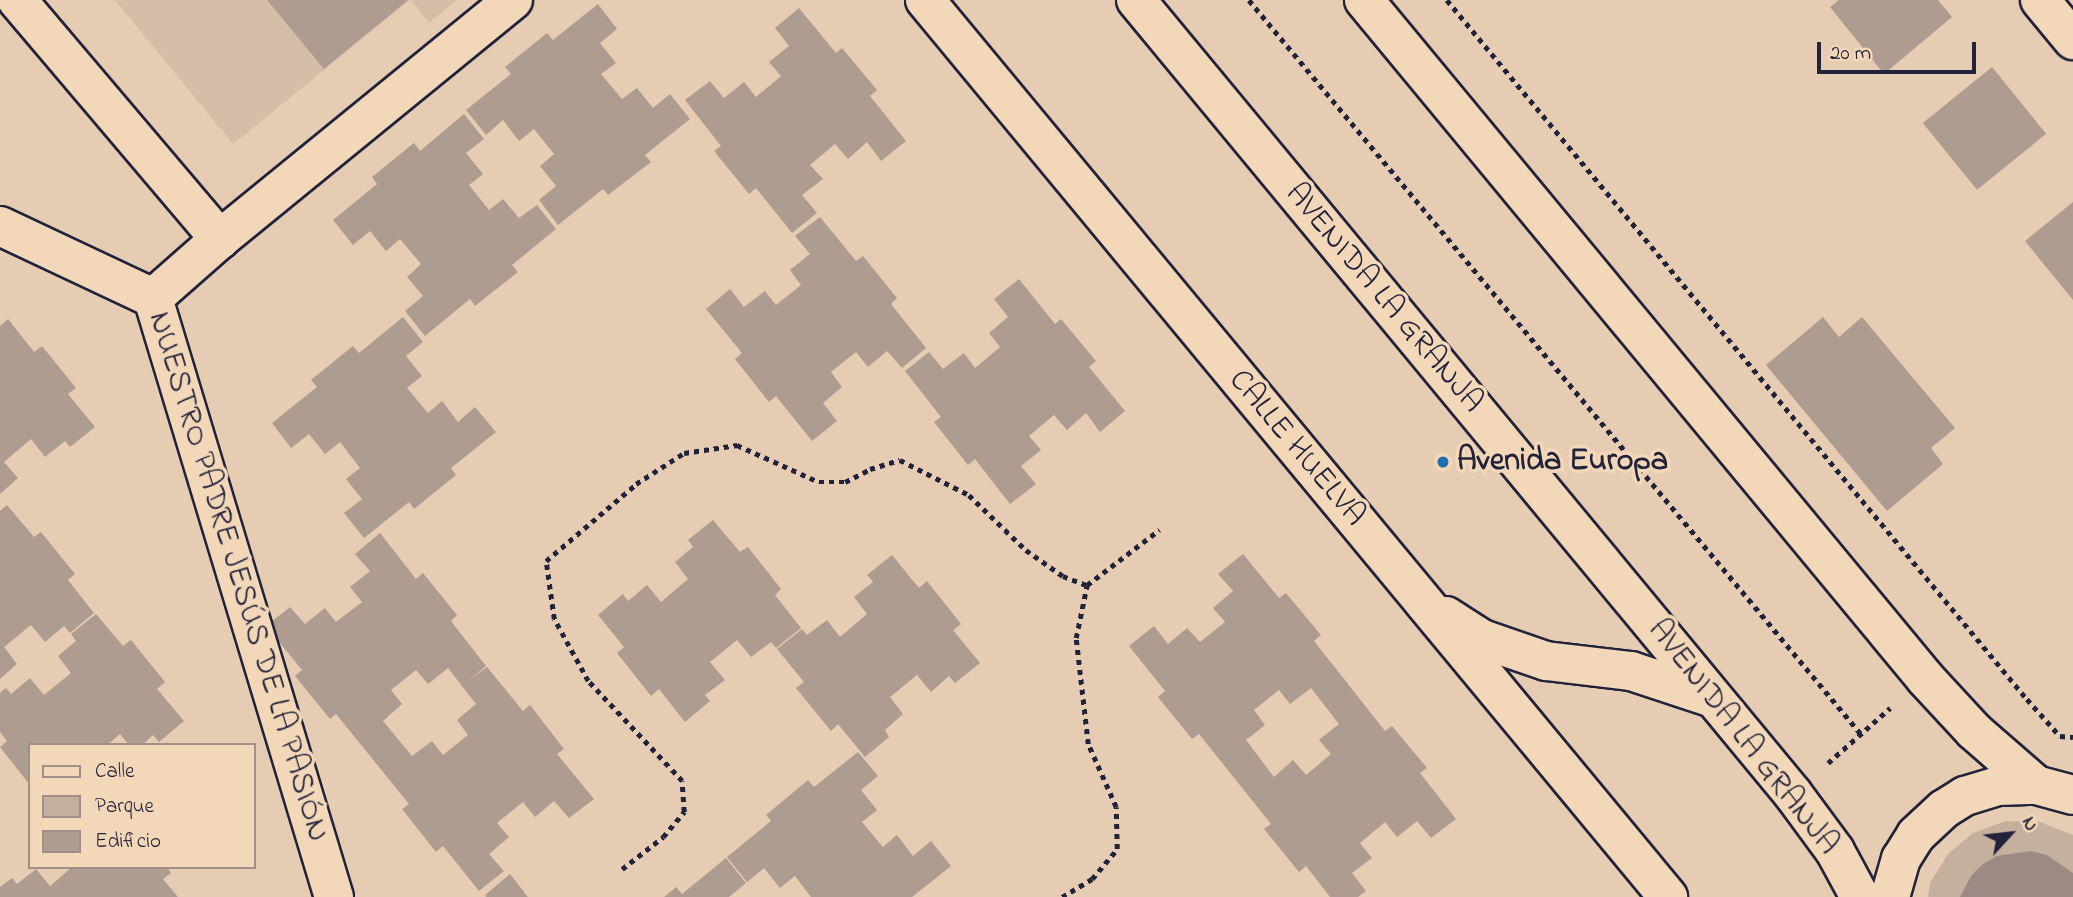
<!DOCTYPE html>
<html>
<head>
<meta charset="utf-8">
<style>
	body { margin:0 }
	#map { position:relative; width:2073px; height:897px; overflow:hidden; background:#e5ccb2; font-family:"Indie Flower",sans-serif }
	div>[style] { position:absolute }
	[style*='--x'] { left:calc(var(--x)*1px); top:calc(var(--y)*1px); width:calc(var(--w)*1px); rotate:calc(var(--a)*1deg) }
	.built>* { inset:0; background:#d5bea8 }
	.green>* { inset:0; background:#c5b09e }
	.water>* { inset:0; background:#9b8b84 }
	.building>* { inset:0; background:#af9c91; transform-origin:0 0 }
	.path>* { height:4.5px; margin-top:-2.25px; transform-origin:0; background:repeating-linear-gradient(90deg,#22223b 0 5px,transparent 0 10px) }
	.roads { filter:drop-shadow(2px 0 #22223b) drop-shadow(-2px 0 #22223b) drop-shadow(0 2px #22223b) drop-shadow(0 -2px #22223b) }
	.minor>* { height:38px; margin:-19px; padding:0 19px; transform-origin:19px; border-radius:19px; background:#f2d7b9 }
	.major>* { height:38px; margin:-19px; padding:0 19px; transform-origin:19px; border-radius:19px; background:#f2d7b9 }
	.dots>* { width:19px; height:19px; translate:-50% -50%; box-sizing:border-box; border:4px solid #f2d7b9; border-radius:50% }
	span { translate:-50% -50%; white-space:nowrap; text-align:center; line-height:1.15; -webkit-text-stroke:7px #f2d7b9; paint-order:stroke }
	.street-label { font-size:32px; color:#22223b }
	.poi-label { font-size:32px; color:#22223b; font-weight:700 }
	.left { translate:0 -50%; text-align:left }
	.legend { position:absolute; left:28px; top:743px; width:228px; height:126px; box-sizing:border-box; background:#f2d7b9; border:2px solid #9f8f87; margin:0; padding:9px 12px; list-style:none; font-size:21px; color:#22223b }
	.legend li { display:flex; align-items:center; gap:14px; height:35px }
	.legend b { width:35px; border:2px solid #9f8f87 }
	.north { position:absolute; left:1975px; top:799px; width:70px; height:70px; -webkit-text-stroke:5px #f2d7b9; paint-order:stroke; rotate:63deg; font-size:19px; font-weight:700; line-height:28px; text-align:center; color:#22223b }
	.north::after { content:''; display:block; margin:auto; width:24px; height:32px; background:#22223b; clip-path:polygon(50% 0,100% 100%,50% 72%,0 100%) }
	.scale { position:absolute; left:1817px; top:42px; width:159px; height:32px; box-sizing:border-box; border:4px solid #22223b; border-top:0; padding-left:9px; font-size:21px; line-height:24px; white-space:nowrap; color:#22223b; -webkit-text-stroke:5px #f2d7b9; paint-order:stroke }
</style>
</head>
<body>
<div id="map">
	<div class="built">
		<div style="clip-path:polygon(115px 0,410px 0,233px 144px)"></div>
		<div style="clip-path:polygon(411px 0,457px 0,429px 23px)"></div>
	</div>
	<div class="green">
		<div style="clip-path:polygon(2006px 821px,2040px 822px,2073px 835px,2073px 897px,1928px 897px,1930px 883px,1948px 854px,1973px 833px)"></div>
	</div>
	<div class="water">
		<div style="clip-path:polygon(2031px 851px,2047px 855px,2073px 873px,2073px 897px,1960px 897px,1971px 876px,1983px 864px,1997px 856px)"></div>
	</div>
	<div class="building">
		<div style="clip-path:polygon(267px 0,408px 0,324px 69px)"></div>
		<div style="clip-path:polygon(1839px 0,1938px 0,1952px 17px,1884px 74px,1830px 7px)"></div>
		<div style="clip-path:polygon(598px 4px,617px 29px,600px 43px,616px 63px,601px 74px,622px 99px,637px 88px,653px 108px,670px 94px,690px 119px,645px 155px,651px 162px,608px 195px,603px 189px,558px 225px,539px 200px,556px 186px,540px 166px,554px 154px,534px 129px,519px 141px,503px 120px,486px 135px,466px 110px,511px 74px,505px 67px,547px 33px,553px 40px)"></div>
		<div style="clip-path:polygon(799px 8px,836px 53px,842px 48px,877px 90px,870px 96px,906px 141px,881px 161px,867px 142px,848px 159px,835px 144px,810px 165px,823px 179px,802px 195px,817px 213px,792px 233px,756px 188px,749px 194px,714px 151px,721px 146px,685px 100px,710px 81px,724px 98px,744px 82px,756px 97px,781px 76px,769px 62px,789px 46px,775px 28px)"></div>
		<div style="left:1992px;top:67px;width:86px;height:89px;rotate:51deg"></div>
		<div style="clip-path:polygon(464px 114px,484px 139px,466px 153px,483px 174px,469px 185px,489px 210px,503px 199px,519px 218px,537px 205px,556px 229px,512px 265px,518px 272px,475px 306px,470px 299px,425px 336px,405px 311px,423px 296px,407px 277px,421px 264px,400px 239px,386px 251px,370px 231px,353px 245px,333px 220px,377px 184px,372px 177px,414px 143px,420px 151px)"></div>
		<div style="clip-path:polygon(2073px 202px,2073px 300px,2025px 241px)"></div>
		<div style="clip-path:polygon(820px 217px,856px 261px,863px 256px,897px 298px,891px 304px,926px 348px,902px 368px,887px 351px,868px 367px,856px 352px,831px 372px,842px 387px,823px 403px,837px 421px,812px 441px,776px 396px,769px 402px,735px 359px,742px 353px,706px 309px,730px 289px,744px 307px,765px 291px,776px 305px,801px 285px,790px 270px,810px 254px,795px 236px)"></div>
		<div style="clip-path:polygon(1019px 279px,1055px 324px,1061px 319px,1096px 361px,1089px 367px,1125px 411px,1100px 432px,1086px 413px,1067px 430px,1054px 415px,1029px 436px,1041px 450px,1021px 466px,1036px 484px,1010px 504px,975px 459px,968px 465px,934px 422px,941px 417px,905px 371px,929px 352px,943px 369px,964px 353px,975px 368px,1000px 347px,989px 333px,1008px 317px,994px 299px)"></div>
		<div style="clip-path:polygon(403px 317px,423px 342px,406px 356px,422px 376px,407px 388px,428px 413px,442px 401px,458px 422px,475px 407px,496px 432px,451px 468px,456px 475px,414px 509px,409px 502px,364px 538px,344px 513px,362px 499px,346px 479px,360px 468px,340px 442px,325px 454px,309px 434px,291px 448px,272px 423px,317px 387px,311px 380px,353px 346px,359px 353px)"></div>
		<div style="clip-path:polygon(1823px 317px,1839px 337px,1862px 317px,1955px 428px,1931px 448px,1943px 464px,1887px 511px,1766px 365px)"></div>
		<div style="clip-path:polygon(8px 319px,34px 352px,42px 346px,76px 388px,68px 394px,95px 427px,70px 447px,65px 441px,45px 457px,31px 439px,4px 462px,18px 478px,0 494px,0 326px)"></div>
		<div style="clip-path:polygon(7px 505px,34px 537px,41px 532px,75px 574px,68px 580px,94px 613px,70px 633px,64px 626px,45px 642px,31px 625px,4px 647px,17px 664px,0 679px,0 511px)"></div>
		<div style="clip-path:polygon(713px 520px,740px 552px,748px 547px,781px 589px,775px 595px,801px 628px,776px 648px,771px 642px,751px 657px,737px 640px,710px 662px,725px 680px,705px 695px,710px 701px,685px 722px,659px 689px,651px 696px,617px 653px,624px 647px,598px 615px,623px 594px,628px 601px,647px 585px,661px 602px,688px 579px,675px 562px,693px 547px,688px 540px)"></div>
		<div style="clip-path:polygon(evenodd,380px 533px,416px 579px,423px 573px,457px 615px,451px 621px,486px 666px,469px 680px,487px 667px,523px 711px,530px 705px,564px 749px,557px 754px,594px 799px,569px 818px,554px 801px,535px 817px,523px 802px,497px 823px,509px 837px,489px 854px,504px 871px,479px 891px,443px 846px,436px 852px,402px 809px,409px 804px,336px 714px,330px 719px,295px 676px,302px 670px,266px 626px,290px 607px,305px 624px,325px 608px,336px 622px,362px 602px,350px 587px,370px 571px,355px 554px,380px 533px,448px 668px,476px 704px,457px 720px,468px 735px,443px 755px,432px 741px,412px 756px,383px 721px,402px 704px,391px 690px,416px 670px,428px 684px,448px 668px)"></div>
		<div style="clip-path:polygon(evenodd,1243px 554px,1279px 598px,1286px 593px,1321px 635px,1314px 641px,1385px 731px,1392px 726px,1427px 768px,1420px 773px,1456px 819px,1431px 838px,1417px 821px,1397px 837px,1385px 822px,1360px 843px,1372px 858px,1352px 873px,1366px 891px,1358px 897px,1330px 897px,1306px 866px,1299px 872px,1264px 829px,1271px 824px,1199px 734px,1192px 739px,1158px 697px,1165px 691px,1129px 646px,1154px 626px,1168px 644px,1187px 628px,1200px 642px,1225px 622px,1213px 608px,1233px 591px,1218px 574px,1243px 554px,1311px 688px,1339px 724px,1319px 740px,1331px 754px,1306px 775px,1293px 760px,1274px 777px,1246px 740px,1265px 725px,1254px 710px,1279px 690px,1290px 704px,1311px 688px)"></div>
		<div style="clip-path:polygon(892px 555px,919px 588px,927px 581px,961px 624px,953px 630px,980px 663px,955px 683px,949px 676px,931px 692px,917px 675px,890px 697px,903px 714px,885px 730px,889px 737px,865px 757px,838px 724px,831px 731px,796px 688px,804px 682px,777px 649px,802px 629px,807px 635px,827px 620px,840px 637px,867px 614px,854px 597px,873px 582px,867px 575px)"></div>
		<div style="clip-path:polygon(96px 614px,123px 646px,131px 640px,165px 682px,157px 689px,184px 721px,159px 742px,153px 735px,142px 745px,129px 745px,120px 734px,107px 745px,30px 745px,30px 785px,0 747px,7px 741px,0 732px,0 693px,6px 688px,11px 694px,30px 678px,44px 695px,71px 673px,58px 656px,76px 641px,71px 634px)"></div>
		<div style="clip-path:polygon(858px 752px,878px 776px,861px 790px,877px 810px,862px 822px,883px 847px,897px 835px,913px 856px,931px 841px,951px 866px,912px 897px,811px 897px,795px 876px,780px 888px,764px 868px,747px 882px,727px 857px,771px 821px,766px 815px,808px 780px,814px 787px)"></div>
		<div style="clip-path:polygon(726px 858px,746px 883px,729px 897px,664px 897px,676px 887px,682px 894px)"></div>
		<div style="clip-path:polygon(72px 867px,167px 867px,171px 873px,163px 879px,178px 897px,0 897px,0 887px,12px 878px,17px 884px,36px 869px,50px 886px)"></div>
		<div style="clip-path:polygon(510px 874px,528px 897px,486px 897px,485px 895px)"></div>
	</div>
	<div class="path">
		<div style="--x:1249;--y:0;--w:956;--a:50.18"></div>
		<div style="--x:1447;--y:0;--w:908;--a:50.32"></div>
		<div style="--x:2027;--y:699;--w:50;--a:48.3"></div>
		<div style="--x:2060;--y:736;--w:13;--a:4"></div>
		<div style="--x:1828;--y:763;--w:83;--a:-41.6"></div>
		<div style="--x:622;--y:869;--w:52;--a:-38"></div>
		<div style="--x:663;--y:837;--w:33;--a:-50"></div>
		<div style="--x:684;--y:812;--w:31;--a:-94"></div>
		<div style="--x:682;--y:781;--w:137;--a:-133.2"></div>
		<div style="--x:588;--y:681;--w:71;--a:-118.7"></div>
		<div style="--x:554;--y:619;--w:59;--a:-97.9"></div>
		<div style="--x:546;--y:561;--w:118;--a:-40.5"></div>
		<div style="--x:636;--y:484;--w:57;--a:-32.9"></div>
		<div style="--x:684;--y:453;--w:54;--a:-8.6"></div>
		<div style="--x:737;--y:445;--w:90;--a:24.3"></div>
		<div style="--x:819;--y:482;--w:26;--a:0"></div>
		<div style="--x:845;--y:482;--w:28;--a:-27"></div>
		<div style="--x:870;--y:469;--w:31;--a:-17"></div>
		<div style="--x:900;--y:460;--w:77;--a:26.9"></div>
		<div style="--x:969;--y:495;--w:79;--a:44"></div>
		<div style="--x:1026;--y:550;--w:45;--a:35.1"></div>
		<div style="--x:1063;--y:576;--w:26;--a:21"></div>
		<div style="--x:1087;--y:585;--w:91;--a:-37.4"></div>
		<div style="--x:1062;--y:897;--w:35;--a:-31"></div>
		<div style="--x:1092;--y:879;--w:39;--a:-50"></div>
		<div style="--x:1117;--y:849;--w:42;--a:-91.4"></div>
		<div style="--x:1116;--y:807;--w:69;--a:-114"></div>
		<div style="--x:1088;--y:744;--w:107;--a:-96.5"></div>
		<div style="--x:1076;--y:638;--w:54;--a:-78.3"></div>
	</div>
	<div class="roads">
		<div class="minor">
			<div style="--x:17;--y:0;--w:314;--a:49.7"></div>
			<div style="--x:925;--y:0;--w:1165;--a:50.36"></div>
			<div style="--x:2040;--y:0;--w:52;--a:50.5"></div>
			<div style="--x:0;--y:226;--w:169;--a:25.2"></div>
			<div style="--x:153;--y:298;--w:626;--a:73.19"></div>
			<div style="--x:153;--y:298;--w:89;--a:-41.4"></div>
			<div style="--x:220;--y:239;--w:378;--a:-39.2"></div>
			<div style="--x:1446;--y:616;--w:43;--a:32.6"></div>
			<div style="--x:1482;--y:639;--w:68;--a:19"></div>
			<div style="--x:1546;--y:661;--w:86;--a:6.7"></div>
			<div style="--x:1631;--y:671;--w:86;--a:18.2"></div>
		</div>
		<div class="major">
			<div style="--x:1136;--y:0;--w:1031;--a:50.39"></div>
			<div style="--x:1793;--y:794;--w:71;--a:53.6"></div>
			<div style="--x:1835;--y:851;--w:52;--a:61.5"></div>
			<div style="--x:1364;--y:0;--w:880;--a:50.39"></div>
			<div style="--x:1925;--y:678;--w:72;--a:47.2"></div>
			<div style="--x:1974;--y:731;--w:82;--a:41.1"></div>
			<div style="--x:1890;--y:897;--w:40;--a:-74"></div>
			<div style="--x:1901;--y:859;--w:28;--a:-58"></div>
			<div style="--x:1916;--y:835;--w:38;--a:-43"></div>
			<div style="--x:1944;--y:809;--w:25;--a:-32"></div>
			<div style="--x:1965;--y:796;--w:34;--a:-17"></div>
			<div style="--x:1998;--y:786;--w:38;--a:-2"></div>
			<div style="--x:2036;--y:785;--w:38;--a:15"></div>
		</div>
	</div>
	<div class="dots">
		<div style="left:1443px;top:462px;background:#1f6fb2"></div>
	</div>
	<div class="street-label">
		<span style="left:1383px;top:299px;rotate:50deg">AVENIDA LA GRANJA</span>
		<span style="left:1296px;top:449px;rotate:50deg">CALLE HUELVA</span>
		<span style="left:237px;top:577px;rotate:73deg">NUESTRO PADRE JESÚS DE LA PASIÓN</span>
		<span style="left:1742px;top:738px;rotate:52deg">AVENIDA LA GRANJA</span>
	</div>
	<div class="poi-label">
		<span class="left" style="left:1457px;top:462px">Avenida Europa</span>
	</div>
	<ul class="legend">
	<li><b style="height:9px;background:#f2d7b9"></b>Calle</li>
	<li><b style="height:19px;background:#c5b09e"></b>Parque</li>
	<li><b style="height:19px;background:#af9c91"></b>Edificio</li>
	</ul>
	<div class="north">N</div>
	<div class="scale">20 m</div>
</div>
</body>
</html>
